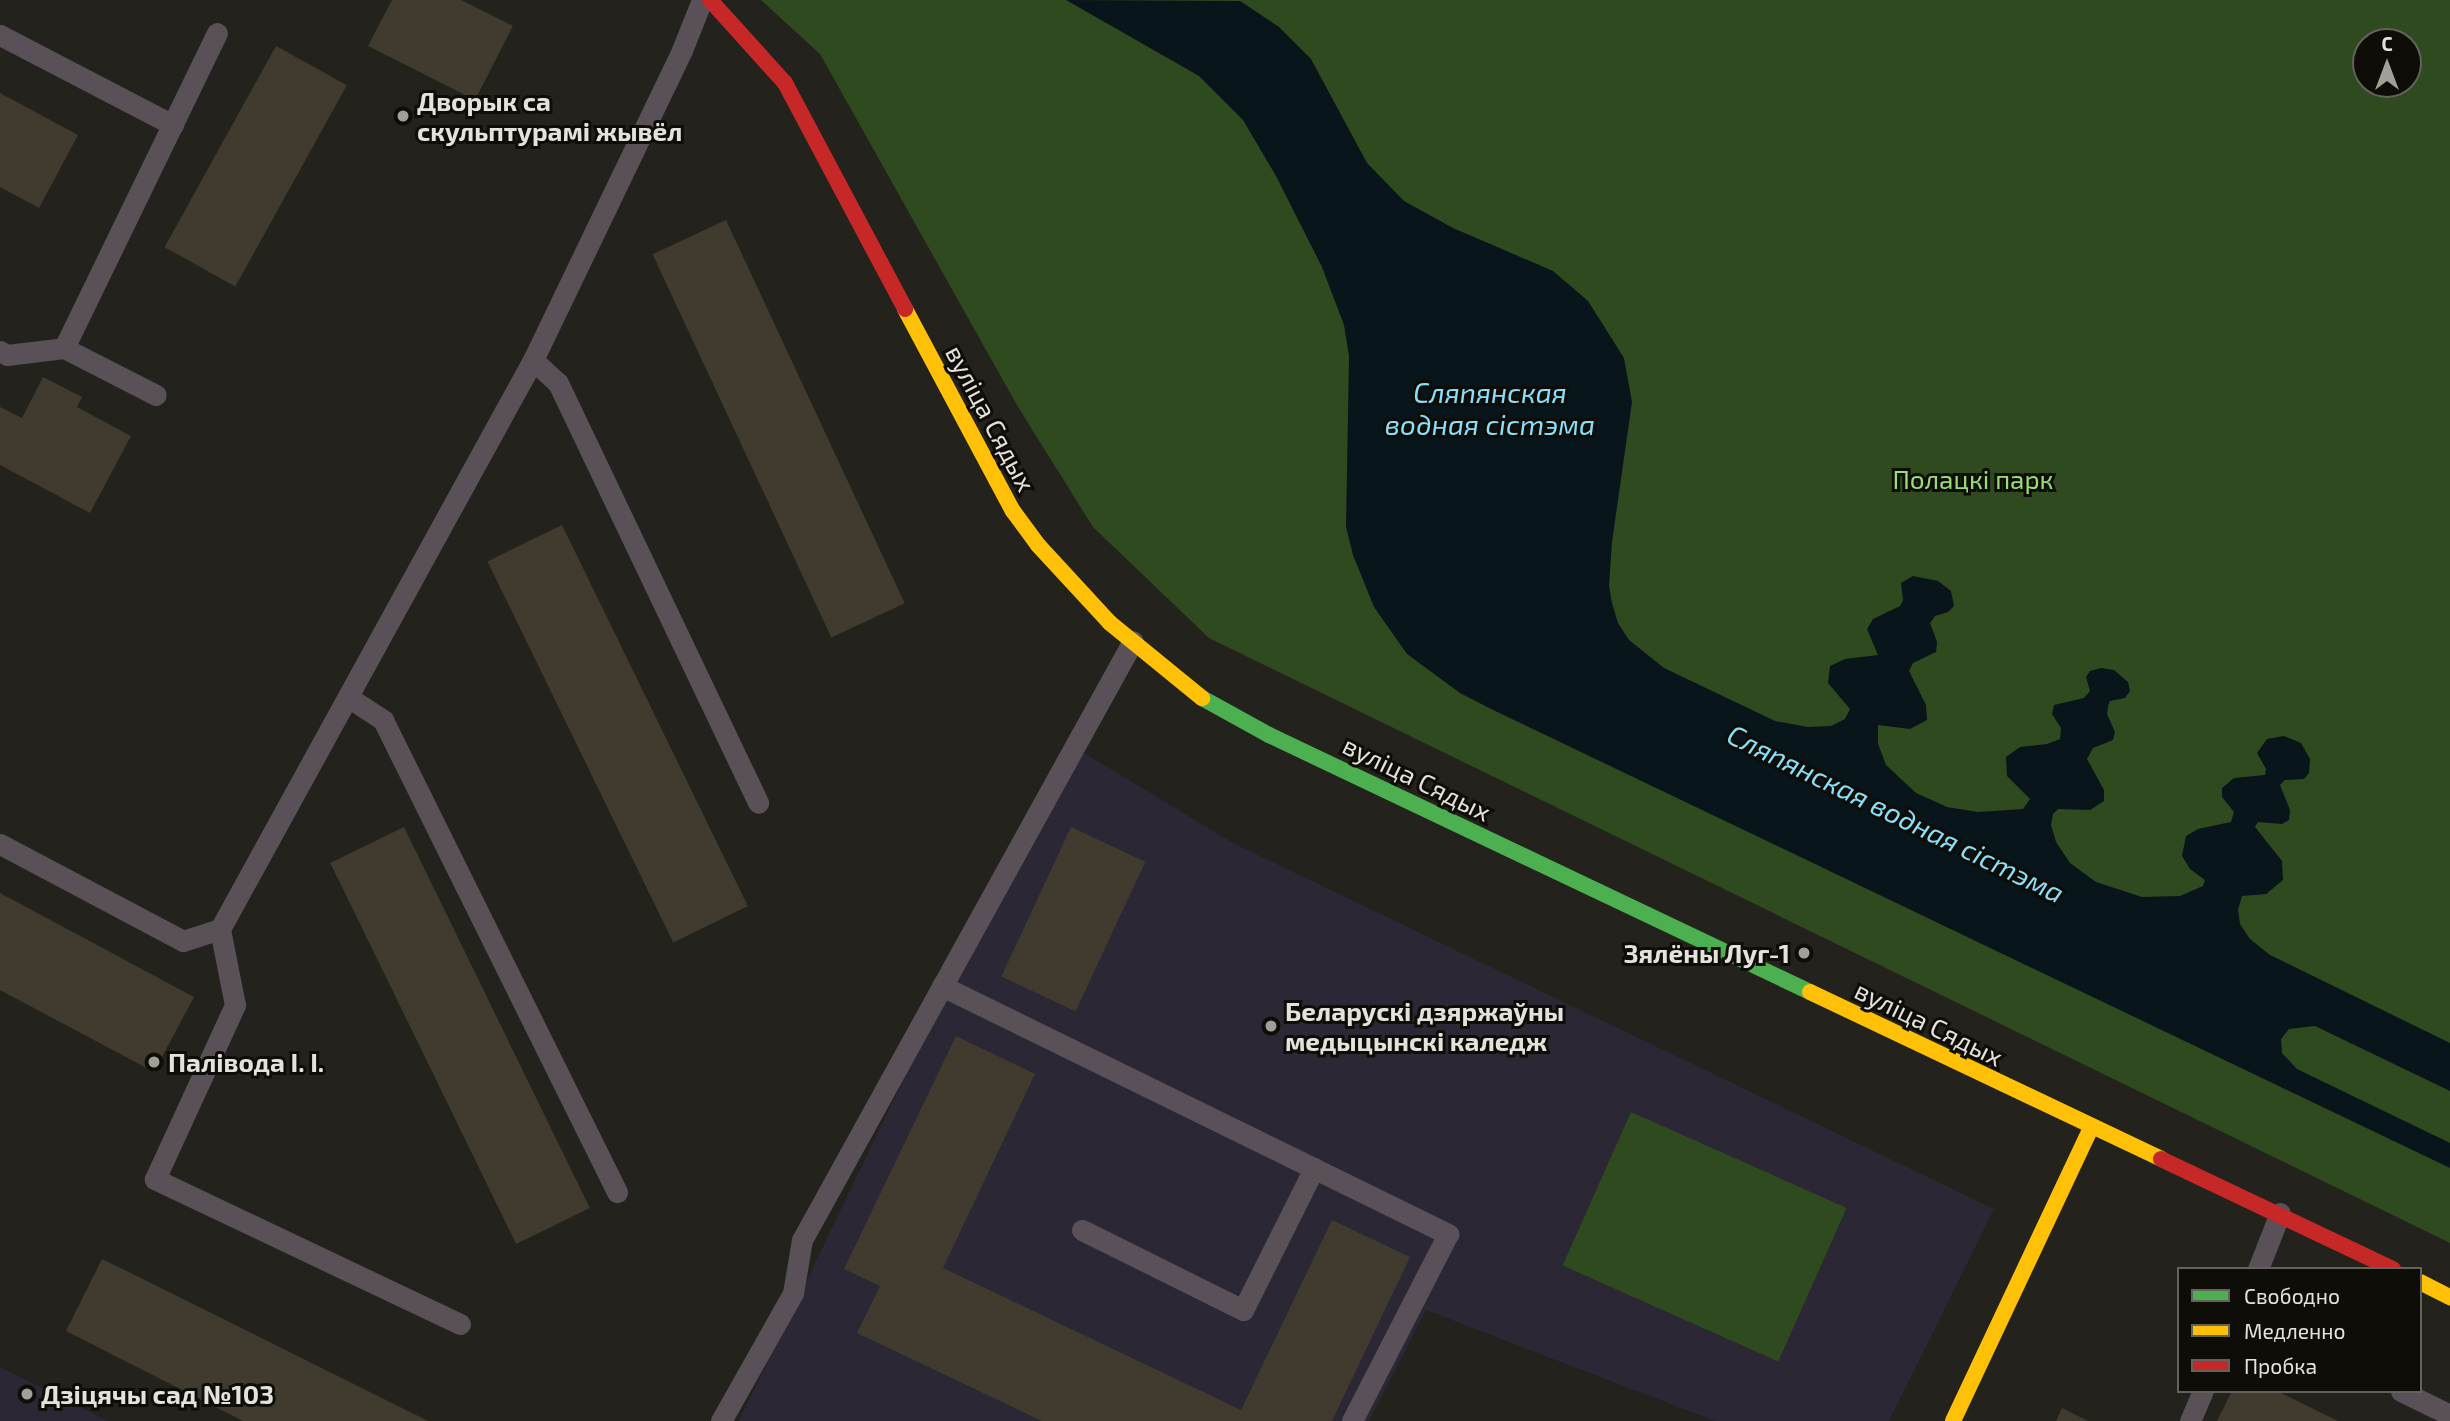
<!DOCTYPE html>
<html>
<head>
<meta charset="utf-8">
<style>
	body { margin:0 }
	#map { position:relative; width:2450px; height:1421px; overflow:hidden; background:#24221c; font-family:"Exo 2",sans-serif }
	div>[style] { position:absolute }
	[style*='--x'] { left:calc(var(--x)*1px); top:calc(var(--y)*1px); width:calc(var(--w)*1px); rotate:calc(var(--a)*1deg) }
	.education>* { inset:0; background:#2b2734 }
	.green>* { inset:0; background:#2f4a1f; transform-origin:0 0 }
	.water>* { inset:0; background:#08151a }
	.building>* { inset:0; background:#403b2e; transform-origin:0 0 }
	.lane>* { height:21px; margin:-10.5px; padding:0 10.5px; transform-origin:10.5px; border-radius:10.5px; background:#595058 }
	.fast>* { height:16px; margin:-8px; padding:0 8px; transform-origin:8px; border-radius:8px; background:#4caf50 }
	.slow>* { height:16px; margin:-8px; padding:0 8px; transform-origin:8px; border-radius:8px; background:#ffc107 }
	.jam>* { height:16px; margin:-8px; padding:0 8px; transform-origin:8px; border-radius:8px; background:#c62828 }
	.dots>* { width:19px; height:19px; translate:-50% -50%; box-sizing:border-box; border:4px solid #0e0d08; border-radius:50% }
	span { translate:-50% -50%; white-space:nowrap; text-align:center; line-height:1.15; -webkit-text-stroke:6px #0e0d08; paint-order:stroke }
	.poi-label { font-size:26px; color:#e4e2db; font-weight:700 }
	.left { translate:0 -50%; text-align:left }
	.right { translate:-100% -50%; text-align:right }
	.street-label { font-size:26px; color:#e4e2db }
	.park-label { font-size:26px; color:#99de75 }
	.water-label { font-size:28px; color:#88defb; font-style:italic }
	.legend { position:absolute; left:2177px; top:1267px; width:245px; height:126px; box-sizing:border-box; background:#0e0d08; border:2px solid #64625c; margin:0; padding:9px 12px; list-style:none; font-size:21px; color:#e4e2db }
	.legend li { display:flex; align-items:center; gap:14px; height:35px }
	.legend b { width:35px; border:2px solid #64625c }
	.north { position:absolute; left:2352px; top:28px; width:70px; height:70px; box-sizing:border-box; background:#0e0d08; border:2px solid #64625c; border-radius:50%; rotate:0deg; font-size:19px; font-weight:700; line-height:28px; text-align:center; color:#e4e2db }
	.north::after { content:''; display:block; margin:auto; width:24px; height:32px; background:#a19f98; clip-path:polygon(50% 0,100% 100%,50% 72%,0 100%) }
</style>
</head>
<body>
<div id="map">
	<div class="education">
		<div style="clip-path:polygon(1066px 742px,1233px 843px,1994px 1209px,1889px 1421px,1715px 1421px,1426px 1310px,1369px 1421px,739px 1421px)"></div>
		<div style="clip-path:polygon(0 1367px,108px 1421px,0 1421px)"></div>
	</div>
	<div class="green">
		<div style="clip-path:polygon(evenodd,761px 0,2450px 0,2450px 1243px,1209px 638px,1093px 527px,1018px 407px,820px 54px,761px 0,2366px 42px,2408px 42px,2408px 84px,2366px 84px,2366px 42px)"></div>
		<div style="left:1631px;top:1112px;width:236px;height:168px;rotate:24deg"></div>
	</div>
	<div class="water">
		<div style="clip-path:polygon(1066px 0,1240px 1px,1279px 27px,1311px 59px,1367px 163px,1404px 201px,1453px 228px,1553px 271px,1588px 301px,1624px 358px,1632px 402px,1612px 542px,1609px 586px,1612px 603px,1618px 623px,1629px 640px,1664px 668px,1775px 721px,1808px 727px,1831px 726px,1845px 719px,1850px 709px,1828px 683px,1830px 666px,1845px 659px,1878px 655px,1867px 629px,1873px 619px,1900px 606px,1903px 600px,1901px 583px,1913px 576px,1938px 581px,1951px 591px,1954px 606px,1948px 612px,1935px 616px,1930px 623px,1937px 642px,1936px 652px,1913px 663px,1909px 671px,1926px 705px,1927px 720px,1910px 729px,1878px 725px,1878px 744px,1886px 765px,1916px 793px,1947px 807px,1978px 812px,2023px 809px,2030px 799px,2007px 776px,2006px 757px,2020px 747px,2047px 744px,2060px 739px,2061px 728px,2052px 714px,2054px 705px,2084px 698px,2090px 691px,2086px 677px,2090px 671px,2101px 668px,2114px 670px,2128px 682px,2130px 691px,2125px 698px,2110px 701px,2108px 706px,2107px 714px,2115px 732px,2113px 740px,2093px 748px,2087px 759px,2104px 790px,2104px 801px,2090px 810px,2058px 809px,2053px 814px,2051px 825px,2056px 842px,2070px 863px,2096px 882px,2142px 897px,2180px 896px,2203px 886px,2205px 880px,2190px 869px,2182px 856px,2186px 836px,2198px 829px,2231px 822px,2234px 812px,2222px 797px,2222px 788px,2234px 778px,2265px 775px,2266px 769px,2257px 753px,2267px 739px,2284px 736px,2301px 743px,2310px 759px,2309px 773px,2304px 779px,2285px 780px,2280px 785px,2290px 810px,2289px 820px,2282px 824px,2258px 822px,2255px 827px,2282px 861px,2283px 880px,2266px 894px,2242px 896px,2238px 910px,2240px 924px,2250px 939px,2270px 955px,2450px 1043px,2450px 1091px,2315px 1026px,2289px 1029px,2281px 1039px,2282px 1053px,2297px 1069px,2450px 1143px,2450px 1168px,1491px 709px,1460px 693px,1407px 654px,1374px 607px,1353px 555px,1346px 527px,1349px 356px,1344px 325px,1322px 267px,1276px 176px,1243px 120px,1199px 76px)"></div>
	</div>
	<div class="building">
		<div style="clip-path:polygon(392px 0,461px 0,513px 26px,475px 100px,368px 46px)"></div>
		<div style="left:276px;top:46px;width:81px;height:230px;rotate:29deg"></div>
		<div style="clip-path:polygon(0 93px,78px 135px,39px 208px,0 187px)"></div>
		<div style="left:726px;top:220px;width:423px;height:81px;rotate:65deg"></div>
		<div style="clip-path:polygon(43px 377px,82px 397px,77px 407px,131px 436px,90px 513px,0 465px,0 407px,22px 418px)"></div>
		<div style="left:562px;top:525px;width:424px;height:83px;rotate:64deg"></div>
		<div style="left:404px;top:827px;width:424px;height:82px;rotate:64deg"></div>
		<div style="left:1071px;top:827px;width:82px;height:165px;rotate:25deg"></div>
		<div style="clip-path:polygon(0 893px,194px 997px,154px 1072px,0 990px)"></div>
		<div style="clip-path:polygon(956px 1036px,1035px 1074px,943px 1268px,1241px 1410px,1332px 1220px,1410px 1257px,1332px 1421px,1042px 1421px,857px 1333px,880px 1286px,844px 1269px)"></div>
		<div style="clip-path:polygon(102px 1259px,149px 1282px,428px 1421px,243px 1421px,66px 1331px)"></div>
		<div style="clip-path:polygon(2232px 1391px,2277px 1391px,2338px 1421px,2217px 1421px)"></div>
		<div style="clip-path:polygon(2062px 1408px,2088px 1421px,2056px 1421px)"></div>
	</div>
	<div class="lane">
		<div style="--x:0;--y:35;--w:195;--a:27.5"></div>
		<div style="--x:64;--y:348;--w:350;--a:-64.1"></div>
		<div style="--x:0;--y:351;--w:8;--a:30"></div>
		<div style="--x:7;--y:355;--w:57;--a:-7"></div>
		<div style="--x:64;--y:348;--w:103;--a:27.1"></div>
		<div style="--x:533;--y:360;--w:34;--a:43"></div>
		<div style="--x:558;--y:383;--w:465;--a:64.5"></div>
		<div style="--x:348;--y:697;--w:42;--a:33.3"></div>
		<div style="--x:383;--y:720;--w:527;--a:63.63"></div>
		<div style="--x:0;--y:844;--w:207;--a:27.9"></div>
		<div style="--x:183;--y:941;--w:39;--a:-18"></div>
		<div style="--x:942;--y:986;--w:564;--a:26.11"></div>
		<div style="--x:1448;--y:1234;--w:210;--a:117.2"></div>
		<div style="--x:1082;--y:1230;--w:180;--a:26.4"></div>
		<div style="--x:1243;--y:1310;--w:159;--a:-63.4"></div>
		<div style="--x:2258;--y:1269;--w:60;--a:-68.6"></div>
		<div style="--x:460;--y:1324;--w:338;--a:-154.6"></div>
		<div style="--x:155;--y:1179;--w:192;--a:-65.3"></div>
		<div style="--x:235;--y:1005;--w:77;--a:-101.2"></div>
		<div style="--x:220;--y:929;--w:649;--a:-61.19"></div>
		<div style="--x:533;--y:360;--w:344;--a:-64.3"></div>
		<div style="--x:682;--y:50;--w:54;--a:-68.2"></div>
		<div style="--x:2401;--y:1391;--w:55;--a:26.1"></div>
		<div style="--x:721;--y:1421;--w:147;--a:-60.6"></div>
		<div style="--x:793;--y:1293;--w:54;--a:-80.4"></div>
		<div style="--x:802;--y:1240;--w:684;--a:-61.08"></div>
		<div style="--x:2190;--y:1421;--w:33;--a:-67"></div>
	</div>
	<div class="fast">
		<div style="--x:1202;--y:698;--w:77;--a:28.9"></div>
		<div style="--x:1269;--y:735;--w:599;--a:25.41"></div>
	</div>
	<div class="slow">
		<div style="--x:905;--y:309;--w:229;--a:61.9"></div>
		<div style="--x:1013;--y:511;--w:42;--a:53.7"></div>
		<div style="--x:1038;--y:545;--w:106;--a:47.3"></div>
		<div style="--x:1110;--y:623;--w:119;--a:39.2"></div>
		<div style="--x:1810;--y:992;--w:389;--a:25.4"></div>
		<div style="--x:2420;--y:1282;--w:34;--a:27"></div>
		<div style="--x:1953;--y:1421;--w:324;--a:-64.8"></div>
	</div>
	<div class="jam">
		<div style="--x:710;--y:0;--w:112;--a:47.9"></div>
		<div style="--x:785;--y:83;--w:256;--a:62"></div>
		<div style="--x:2161;--y:1159;--w:257;--a:25.4"></div>
	</div>
	<div class="dots">
		<div style="left:403px;top:116px;background:#a19f98"></div>
		<div style="left:1804px;top:953px;background:#a19f98"></div>
		<div style="left:1271px;top:1026px;background:#a19f98"></div>
		<div style="left:154px;top:1062px;background:#a19f98"></div>
		<div style="left:27px;top:1394px;background:#a19f98"></div>
	</div>
	<div class="poi-label">
		<span class="left" style="left:417px;top:116px">Дворык са<br>скульптурамі жывёл</span>
		<span class="right" style="left:1790px;top:953px">Зялёны Луг-1</span>
		<span class="left" style="left:1285px;top:1026px">Беларускі дзяржаўны<br>медыцынскі каледж</span>
		<span class="left" style="left:168px;top:1062px">Палівода І. І.</span>
		<span class="left" style="left:41px;top:1394px">Дзіцячы сад №103</span>
	</div>
	<div class="street-label">
		<span style="left:991px;top:418px;rotate:62deg">вуліца Сядых</span>
		<span style="left:1417px;top:778px;rotate:26deg">вуліца Сядых</span>
		<span style="left:1929px;top:1023px;rotate:26deg">вуліца Сядых</span>
	</div>
	<div class="park-label">
		<span style="left:1973px;top:479px">Полацкі парк</span>
	</div>
	<div class="water-label">
		<span style="left:1490px;top:408px">Сляпянская<br>водная сістэма</span>
		<span style="left:1896px;top:813px;rotate:26deg">Сляпянская водная сістэма</span>
	</div>
	<ul class="legend">
	<li><b style="height:9px;background:#4caf50"></b>Свободно</li>
	<li><b style="height:9px;background:#ffc107"></b>Медленно</li>
	<li><b style="height:9px;background:#c62828"></b>Пробка</li>
	</ul>
	<div class="north">С</div>
</div>
</body>
</html>
